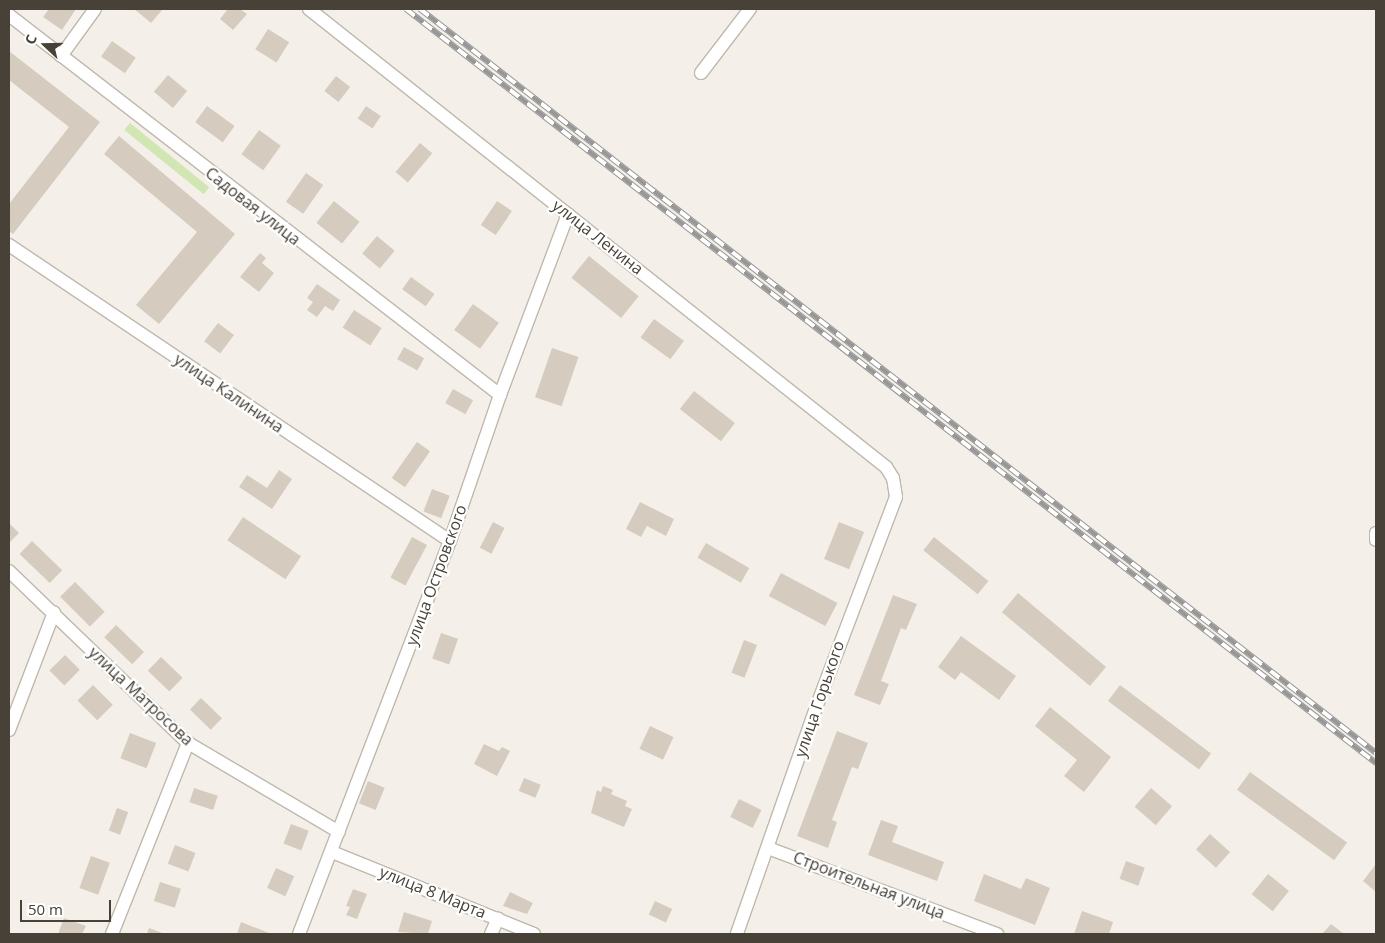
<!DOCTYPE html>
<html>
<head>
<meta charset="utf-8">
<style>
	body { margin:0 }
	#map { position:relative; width:1385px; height:943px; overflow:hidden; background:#f4f0e9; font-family:"Open Sans",sans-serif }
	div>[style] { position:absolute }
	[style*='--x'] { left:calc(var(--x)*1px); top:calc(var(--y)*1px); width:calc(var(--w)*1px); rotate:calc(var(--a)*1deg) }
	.green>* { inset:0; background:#d0e6b3; transform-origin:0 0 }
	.building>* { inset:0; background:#d5ccbf; transform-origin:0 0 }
	.roads { filter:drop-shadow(1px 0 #bfb8ac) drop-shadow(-1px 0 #bfb8ac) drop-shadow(0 1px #bfb8ac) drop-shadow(0 -1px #bfb8ac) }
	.minor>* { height:12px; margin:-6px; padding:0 6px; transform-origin:6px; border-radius:6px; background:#fff }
	.rail>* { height:5.5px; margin-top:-2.75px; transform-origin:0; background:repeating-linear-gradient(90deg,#fff 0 11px,#979797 0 22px); box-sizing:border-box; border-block:1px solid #979797 }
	span { translate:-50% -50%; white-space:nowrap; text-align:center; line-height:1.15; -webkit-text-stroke:4.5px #fff; paint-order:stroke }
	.street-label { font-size:16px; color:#474137 }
	.frame { position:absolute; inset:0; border:10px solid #474137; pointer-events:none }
	.north { position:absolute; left:20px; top:20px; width:50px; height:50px; -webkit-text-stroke:4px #fff; paint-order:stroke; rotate:291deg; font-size:14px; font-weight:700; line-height:20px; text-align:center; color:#474137 }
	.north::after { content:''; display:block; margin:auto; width:18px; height:22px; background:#474137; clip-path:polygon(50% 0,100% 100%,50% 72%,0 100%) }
	.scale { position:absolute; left:20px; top:900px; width:91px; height:22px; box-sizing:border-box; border:2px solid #474137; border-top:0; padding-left:6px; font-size:15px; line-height:18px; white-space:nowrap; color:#474137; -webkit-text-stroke:4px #fff; paint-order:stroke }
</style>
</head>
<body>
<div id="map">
	<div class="green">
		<div style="left:130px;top:123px;width:102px;height:9px;rotate:39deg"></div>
	</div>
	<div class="building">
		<div style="clip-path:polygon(49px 9px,76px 9px,62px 30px,43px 17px)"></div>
		<div style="clip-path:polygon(134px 9px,163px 9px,151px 23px)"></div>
		<div style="clip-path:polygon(228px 9px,240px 9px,247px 14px,233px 30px,220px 19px)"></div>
		<div style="left:268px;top:29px;width:25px;height:24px;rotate:32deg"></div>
		<div style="left:112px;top:41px;width:29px;height:19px;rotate:35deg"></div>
		<div style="clip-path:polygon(9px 51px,100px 122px,13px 234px,9px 231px,9px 204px,69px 127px,9px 80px)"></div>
		<div style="left:168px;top:75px;width:25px;height:22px;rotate:40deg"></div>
		<div style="left:336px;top:76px;width:18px;height:19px;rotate:38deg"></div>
		<div style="left:207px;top:106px;width:34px;height:20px;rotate:36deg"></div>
		<div style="left:366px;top:106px;width:18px;height:15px;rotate:34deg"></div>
		<div style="left:259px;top:130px;width:27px;height:30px;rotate:36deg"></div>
		<div style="clip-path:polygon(119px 136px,235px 234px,159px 324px,136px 305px,197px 232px,104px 154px)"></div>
		<div style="left:420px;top:143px;width:16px;height:38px;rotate:40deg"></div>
		<div style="left:306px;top:173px;width:21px;height:35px;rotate:35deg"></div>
		<div style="left:334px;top:201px;width:33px;height:28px;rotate:39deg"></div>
		<div style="left:497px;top:201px;width:18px;height:29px;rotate:34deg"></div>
		<div style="left:377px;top:236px;width:23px;height:23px;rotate:40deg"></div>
		<div style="clip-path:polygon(260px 253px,266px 258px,262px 263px,274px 273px,259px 292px,240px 277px)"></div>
		<div style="left:589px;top:256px;width:64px;height:28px;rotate:39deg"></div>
		<div style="left:411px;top:277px;width:29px;height:15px;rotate:36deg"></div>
		<div style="clip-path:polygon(317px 284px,340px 300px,333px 311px,325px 306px,317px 317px,307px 310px,313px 302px,307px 298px)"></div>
		<div style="left:473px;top:304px;width:32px;height:32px;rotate:36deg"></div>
		<div style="left:354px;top:310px;width:33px;height:21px;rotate:33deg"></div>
		<div style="left:654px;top:319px;width:37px;height:23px;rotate:36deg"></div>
		<div style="left:218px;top:323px;width:20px;height:23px;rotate:37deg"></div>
		<div style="left:404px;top:347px;width:23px;height:14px;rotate:29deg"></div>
		<div style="left:552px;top:348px;width:28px;height:52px;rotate:19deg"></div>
		<div style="left:453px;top:389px;width:23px;height:16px;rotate:29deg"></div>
		<div style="left:694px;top:391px;width:52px;height:23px;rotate:38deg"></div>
		<div style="left:417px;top:442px;width:16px;height:44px;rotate:35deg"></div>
		<div style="clip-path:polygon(279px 470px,292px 479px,272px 509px,239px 487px,247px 475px,267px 488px)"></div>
		<div style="left:432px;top:489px;width:19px;height:24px;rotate:21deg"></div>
		<div style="clip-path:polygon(640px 502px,674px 519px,666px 536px,647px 526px,641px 537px,626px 529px)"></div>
		<div style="left:243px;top:517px;width:70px;height:28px;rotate:34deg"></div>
		<div style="left:493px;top:522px;width:13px;height:29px;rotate:27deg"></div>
		<div style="left:839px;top:522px;width:27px;height:40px;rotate:22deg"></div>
		<div style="clip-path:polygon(9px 523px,19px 533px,9px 543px)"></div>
		<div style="left:412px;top:537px;width:17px;height:46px;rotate:28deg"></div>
		<div style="left:934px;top:537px;width:70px;height:17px;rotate:39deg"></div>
		<div style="left:32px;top:541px;width:42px;height:18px;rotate:44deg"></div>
		<div style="left:706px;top:543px;width:50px;height:17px;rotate:30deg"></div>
		<div style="left:781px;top:573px;width:64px;height:26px;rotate:28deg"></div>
		<div style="left:75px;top:582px;width:42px;height:21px;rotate:45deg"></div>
		<div style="left:1018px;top:593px;width:115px;height:25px;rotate:40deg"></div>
		<div style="clip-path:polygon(893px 595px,917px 604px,906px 630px,901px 628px,881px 681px,889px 684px,880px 705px,854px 695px)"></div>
		<div style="left:116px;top:625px;width:39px;height:17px;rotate:44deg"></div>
		<div style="left:441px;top:633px;width:18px;height:27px;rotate:19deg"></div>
		<div style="clip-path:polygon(961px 636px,1016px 676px,999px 700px,961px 672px,955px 680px,938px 667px)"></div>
		<div style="left:744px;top:640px;width:14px;height:35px;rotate:21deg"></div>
		<div style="left:65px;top:655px;width:21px;height:22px;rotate:45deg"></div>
		<div style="left:161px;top:657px;width:30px;height:19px;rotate:44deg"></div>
		<div style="left:93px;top:685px;width:28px;height:22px;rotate:45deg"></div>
		<div style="left:1120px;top:685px;width:114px;height:20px;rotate:37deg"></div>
		<div style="left:201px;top:698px;width:29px;height:16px;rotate:44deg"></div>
		<div style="clip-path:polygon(1050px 707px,1111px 757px,1084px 792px,1064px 776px,1077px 760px,1035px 726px)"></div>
		<div style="left:650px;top:726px;width:26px;height:25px;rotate:25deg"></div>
		<div style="clip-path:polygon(837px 731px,868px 743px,858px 769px,852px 767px,832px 820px,837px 822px,828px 848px,797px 836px)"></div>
		<div style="left:130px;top:733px;width:28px;height:27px;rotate:21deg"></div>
		<div style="clip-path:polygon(484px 744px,499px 751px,502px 747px,510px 751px,497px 776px,474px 764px)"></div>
		<div style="left:1250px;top:772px;width:120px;height:22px;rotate:36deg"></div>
		<div style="left:524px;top:778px;width:18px;height:14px;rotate:22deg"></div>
		<div style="left:368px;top:781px;width:18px;height:24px;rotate:22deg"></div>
		<div style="clip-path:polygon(603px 786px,613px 790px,611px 794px,627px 801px,625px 806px,632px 809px,624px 827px,591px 813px,597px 790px,601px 792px)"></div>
		<div style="left:194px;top:788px;width:25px;height:15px;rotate:18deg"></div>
		<div style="left:1151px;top:788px;width:28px;height:25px;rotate:41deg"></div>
		<div style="left:739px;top:799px;width:25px;height:20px;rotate:26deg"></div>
		<div style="left:117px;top:808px;width:12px;height:24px;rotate:20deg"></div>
		<div style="clip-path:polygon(881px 820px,898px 826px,892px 842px,944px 862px,937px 881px,868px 855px)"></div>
		<div style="left:291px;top:824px;width:19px;height:21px;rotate:21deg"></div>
		<div style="left:1210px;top:834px;width:27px;height:21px;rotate:42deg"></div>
		<div style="left:175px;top:845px;width:22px;height:20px;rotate:21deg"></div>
		<div style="left:91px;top:856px;width:20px;height:34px;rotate:20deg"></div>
		<div style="left:1126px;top:861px;width:20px;height:19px;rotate:20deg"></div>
		<div style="clip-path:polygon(1376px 864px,1376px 892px,1363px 881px)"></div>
		<div style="left:276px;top:868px;width:20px;height:22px;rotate:24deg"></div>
		<div style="clip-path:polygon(984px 874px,1021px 889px,1026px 878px,1050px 888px,1035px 925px,974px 901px)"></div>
		<div style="left:1268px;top:874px;width:27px;height:26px;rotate:39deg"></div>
		<div style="left:160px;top:882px;width:22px;height:20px;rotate:18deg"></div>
		<div style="clip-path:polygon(353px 889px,367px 894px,357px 919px,346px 915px,350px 907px,346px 906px)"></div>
		<div style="clip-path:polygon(510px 892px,533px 903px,527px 914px,503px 906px)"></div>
		<div style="left:655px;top:901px;width:19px;height:15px;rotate:25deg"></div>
		<div style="clip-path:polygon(1082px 911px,1113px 922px,1109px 934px,1074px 934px)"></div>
		<div style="clip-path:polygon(404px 912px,432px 921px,428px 934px,398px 932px)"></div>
		<div style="clip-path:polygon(64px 918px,86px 926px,82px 934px,58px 934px)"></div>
		<div style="clip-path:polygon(241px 922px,269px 933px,269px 934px,237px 934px)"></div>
		<div style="clip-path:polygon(1331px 924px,1344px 934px,1322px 934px)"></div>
		<div style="clip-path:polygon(149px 928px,165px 934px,147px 934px)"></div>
	</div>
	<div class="roads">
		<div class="minor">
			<div style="--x:309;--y:9;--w:737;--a:38.44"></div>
			<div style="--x:886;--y:467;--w:13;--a:58"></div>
			<div style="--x:893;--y:478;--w:19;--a:81"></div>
			<div style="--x:896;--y:497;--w:222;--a:110.8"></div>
			<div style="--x:817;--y:705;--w:243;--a:109.3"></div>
			<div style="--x:9;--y:15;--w:621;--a:37.74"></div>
			<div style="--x:61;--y:56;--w:58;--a:-54.1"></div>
			<div style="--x:701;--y:73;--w:81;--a:-52.6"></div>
			<div style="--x:9;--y:245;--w:531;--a:33.87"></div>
			<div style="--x:1376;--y:533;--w:7;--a:90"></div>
			<div style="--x:9;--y:571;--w:248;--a:43.9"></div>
			<div style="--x:188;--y:743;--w:175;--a:30.5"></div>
			<div style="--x:9;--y:730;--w:126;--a:-69.1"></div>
			<div style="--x:768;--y:848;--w:245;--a:20.6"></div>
			<div style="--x:332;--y:852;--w:218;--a:22.1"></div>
			<div style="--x:112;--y:934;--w:206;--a:-68.3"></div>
			<div style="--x:299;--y:934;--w:421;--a:-69"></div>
			<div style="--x:450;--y:541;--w:154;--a:-71.1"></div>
			<div style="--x:500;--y:395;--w:193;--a:-69.4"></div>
			<div style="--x:491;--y:934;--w:17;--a:-66"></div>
		</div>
	</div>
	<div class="rail">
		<div style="--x:406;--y:9;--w:1229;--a:37.86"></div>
		<div style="--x:420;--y:9;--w:1211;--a:37.89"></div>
	</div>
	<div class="street-label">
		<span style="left:253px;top:206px;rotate:38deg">Садовая улица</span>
		<span style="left:598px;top:237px;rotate:38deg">улица Ленина</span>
		<span style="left:229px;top:393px;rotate:34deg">улица Калинина</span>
		<span style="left:436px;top:575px;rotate:-70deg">улица Островского</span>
		<span style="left:141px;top:696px;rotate:43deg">улица Матросова</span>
		<span style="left:819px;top:699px;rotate:-71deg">улица Горького</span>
		<span style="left:869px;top:885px;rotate:21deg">Строительная улица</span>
		<span style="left:433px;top:892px;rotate:22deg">улица 8 Марта</span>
	</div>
	<div class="frame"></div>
	<div class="north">С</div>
	<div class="scale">50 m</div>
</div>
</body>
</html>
